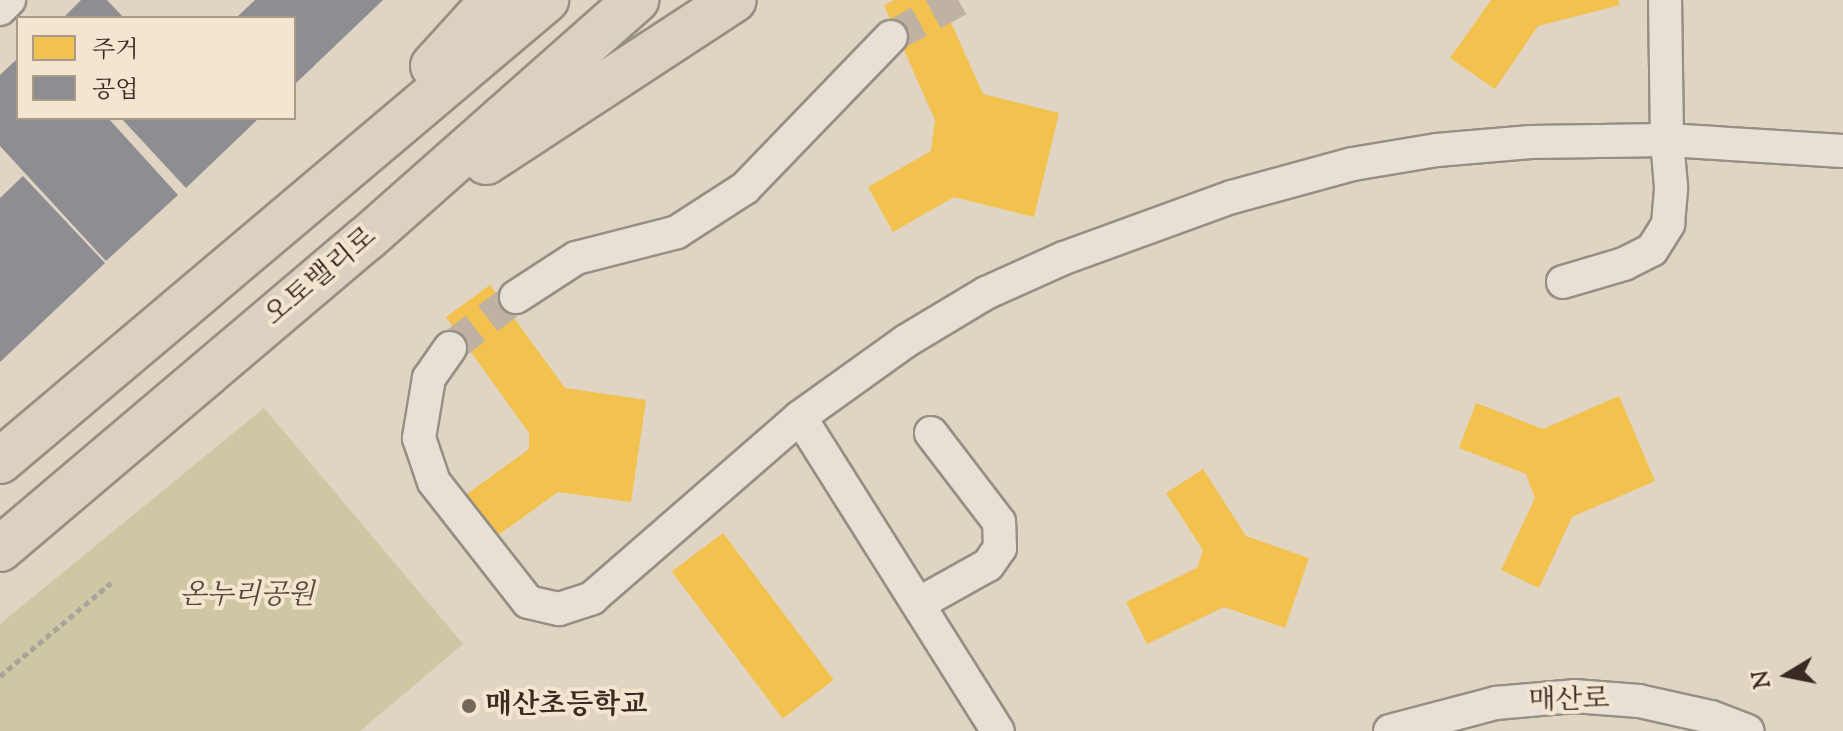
<!DOCTYPE html>
<html>
<head>
<meta charset="utf-8">
<style>
	body { margin:0 }
	#map { position:relative; width:1843px; height:731px; overflow:hidden; background:#e0d4c2; font-family:"Sorts Mill Goudy","Noto Serif KR",serif }
	div>[style] { position:absolute }
	[style*='--x'] { left:calc(var(--x)*1px); top:calc(var(--y)*1px); width:calc(var(--w)*1px); rotate:calc(var(--a)*1deg) }
	.green>* { inset:0; background:#cdc7a3 }
	.homes>* { inset:0; background:#f2c14e; transform-origin:0 0 }
	.industry>* { inset:0; background:#8d8d92 }
	.minor-tunnel>* { height:32px; margin-top:-16px; transform-origin:0; background:repeating-linear-gradient(90deg,#bfb2a2 0 32px,transparent 0 48px) }
	.path>* { height:5px; margin-top:-2.5px; transform-origin:0; background:repeating-linear-gradient(90deg,#a9a39b 0 6px,transparent 0 10px) }
	.roads { filter:drop-shadow(2px 0 #978f84) drop-shadow(-2px 0 #978f84) drop-shadow(0 2px #978f84) drop-shadow(0 -2px #978f84) }
	.minor>* { height:32px; margin:-16px; padding:0 16px; transform-origin:16px; border-radius:16px; background:#e6e0d7 }
	.highway>* { height:44px; margin:-22px; padding:0 22px; transform-origin:22px; border-radius:22px; background:#dad1c2 }
	.dots>* { width:22px; height:22px; translate:-50% -50%; box-sizing:border-box; border:4px solid #f3e5cf; border-radius:50% }
	span { translate:-50% -50%; white-space:nowrap; text-align:center; line-height:1.15; -webkit-text-stroke:8px #f3e5cf; paint-order:stroke }
	.street-label { font-size:28px; color:#392b23 }
	.park-label { font-size:28px; color:#544838; font-style:italic }
	.poi-label { font-size:28px; color:#392b23; font-weight:700 }
	.left { translate:0 -50%; text-align:left }
	.legend { position:absolute; left:16px; top:16px; width:280px; height:104px; box-sizing:border-box; background:#f3e5cf; border:2px solid #a99b8a; margin:0; padding:10px 14px; list-style:none; font-size:24px; color:#392b23 }
	.legend li { display:flex; align-items:center; gap:16px; height:40px }
	.legend b { width:40px; border:2px solid #a99b8a }
	.north { position:absolute; left:1747px; top:635px; width:80px; height:80px; -webkit-text-stroke:6px #f3e5cf; paint-order:stroke; rotate:260deg; font-size:22px; font-weight:700; line-height:32px; text-align:center; color:#392b23 }
	.north::after { content:''; display:block; margin:auto; width:28px; height:36px; background:#392b23; clip-path:polygon(50% 0,100% 100%,50% 72%,0 100%) }
</style>
</head>
<body>
<div id="map">
	<div class="green">
		<div style="clip-path:polygon(264px 408px,463px 644px,360px 731px,0 731px,0 624px)"></div>
	</div>
	<div class="homes">
		<div style="clip-path:polygon(895px 0,941px 0,983px 94px,1059px 113px,1034px 217px,954px 197px,893px 232px,868px 187px,931px 151px,935px 120px,884px 5px)"></div>
		<div style="clip-path:polygon(1491px 0,1618px 0,1620px 5px,1538px 26px,1495px 89px,1450px 58px)"></div>
		<div style="clip-path:polygon(490px 285px,565px 388px,646px 400px,631px 502px,558px 492px,494px 538px,464px 496px,529px 449px,529px 433px,446px 317px)"></div>
		<div style="clip-path:polygon(1619px 396px,1655px 481px,1572px 517px,1539px 588px,1501px 570px,1535px 498px,1526px 474px,1459px 448px,1476px 403px,1543px 429px)"></div>
		<div style="clip-path:polygon(1203px 469px,1246px 536px,1309px 558px,1285px 628px,1224px 607px,1147px 644px,1126px 602px,1197px 568px,1203px 550px,1166px 493px)"></div>
		<div style="left:723px;top:533px;width:184px;height:64px;rotate:53deg"></div>
	</div>
	<div class="industry">
		<div style="clip-path:polygon(81px 0,107px 0,124px 18px,63px 18px)"></div>
		<div style="clip-path:polygon(255px 0,383px 0,294px 85px,294px 18px,236px 18px)"></div>
		<div style="clip-path:polygon(18px 58px,18px 118px,108px 118px,178px 195px,106px 261px,0 146px,0 75px)"></div>
		<div style="clip-path:polygon(121px 118px,259px 118px,186px 188px)"></div>
		<div style="clip-path:polygon(23px 176px,105px 263px,0 362px,0 198px)"></div>
	</div>
	<div class="minor-tunnel">
		<div style="--x:891;--y:37;--w:77;--a:-28.6"></div>
		<div style="--x:450;--y:348;--w:83;--a:-37.7"></div>
	</div>
	<div class="path">
		<div style="--x:0;--y:676;--w:145;--a:-40"></div>
	</div>
	<div class="roads">
		<div class="minor">
			<div style="--x:0;--y:9;--w:13;--a:-45"></div>
			<div style="--x:1563;--y:282;--w:64;--a:-16.4"></div>
			<div style="--x:1624;--y:264;--w:31;--a:-27"></div>
			<div style="--x:1652;--y:250;--w:31;--a:-58"></div>
			<div style="--x:1668;--y:224;--w:37;--a:-85"></div>
			<div style="--x:1671;--y:187;--w:47;--a:-94.9"></div>
			<div style="--x:1667;--y:140;--w:140;--a:-90.8"></div>
			<div style="--x:516;--y:297;--w:72;--a:-33"></div>
			<div style="--x:576;--y:258;--w:104;--a:-14.4"></div>
			<div style="--x:677;--y:232;--w:81;--a:-32.9"></div>
			<div style="--x:745;--y:188;--w:210;--a:-46"></div>
			<div style="--x:450;--y:348;--w:37;--a:125"></div>
			<div style="--x:429;--y:378;--w:61;--a:99.5"></div>
			<div style="--x:419;--y:438;--w:46;--a:71.2"></div>
			<div style="--x:434;--y:482;--w:152;--a:51.9"></div>
			<div style="--x:528;--y:602;--w:32;--a:13"></div>
			<div style="--x:559;--y:609;--w:35;--a:-18"></div>
			<div style="--x:592;--y:598;--w:276;--a:-41"></div>
			<div style="--x:800;--y:417;--w:130;--a:-35.6"></div>
			<div style="--x:906;--y:341;--w:93;--a:-31"></div>
			<div style="--x:986;--y:293;--w:85;--a:-24.2"></div>
			<div style="--x:1064;--y:258;--w:179;--a:-20"></div>
			<div style="--x:1232;--y:197;--w:125;--a:-15.3"></div>
			<div style="--x:1353;--y:164;--w:85;--a:-9.5"></div>
			<div style="--x:1437;--y:150;--w:94;--a:-4.9"></div>
			<div style="--x:1531;--y:142;--w:136;--a:-0.8"></div>
			<div style="--x:1667;--y:140;--w:176;--a:3.6"></div>
			<div style="--x:800;--y:417;--w:371;--a:57.8"></div>
			<div style="--x:918;--y:604;--w:80;--a:-29.1"></div>
			<div style="--x:988;--y:565;--w:21;--a:-55"></div>
			<div style="--x:1000;--y:548;--w:26;--a:-92"></div>
			<div style="--x:999;--y:522;--w:112;--a:-127.4"></div>
			<div style="--x:1390;--y:731;--w:110;--a:-14.8"></div>
			<div style="--x:1496;--y:703;--w:78;--a:-5.1"></div>
			<div style="--x:1574;--y:696;--w:65;--a:4.4"></div>
			<div style="--x:1639;--y:701;--w:74;--a:12.5"></div>
			<div style="--x:1711;--y:717;--w:39;--a:21"></div>
		</div>
		<div class="highway">
			<div style="--x:433;--y:66;--w:89;--a:-47.7"></div>
			<div style="--x:486;--y:162;--w:296;--a:-33.2"></div>
			<div style="--x:0;--y:461;--w:715;--a:-40.18"></div>
			<div style="--x:0;--y:549;--w:480;--a:-40.3"></div>
			<div style="--x:366;--y:239;--w:361;--a:-41.5"></div>
		</div>
	</div>
	<div class="dots">
		<div style="left:469px;top:706px;background:#73665b"></div>
	</div>
	<div class="street-label">
		<span style="left:321px;top:277px;rotate:-40deg">오토밸리로</span>
		<span style="left:1569px;top:701px;rotate:-1deg">매산로</span>
	</div>
	<div class="park-label">
		<span style="left:247px;top:596px">온누리공원</span>
	</div>
	<div class="poi-label">
		<span class="left" style="left:485px;top:706px">매산초등학교</span>
	</div>
	<ul class="legend">
	<li><b style="height:22px;background:#f2c14e"></b>주거</li>
	<li><b style="height:22px;background:#8d8d92"></b>공업</li>
	</ul>
	<div class="north">N</div>
</div>
</body>
</html>
